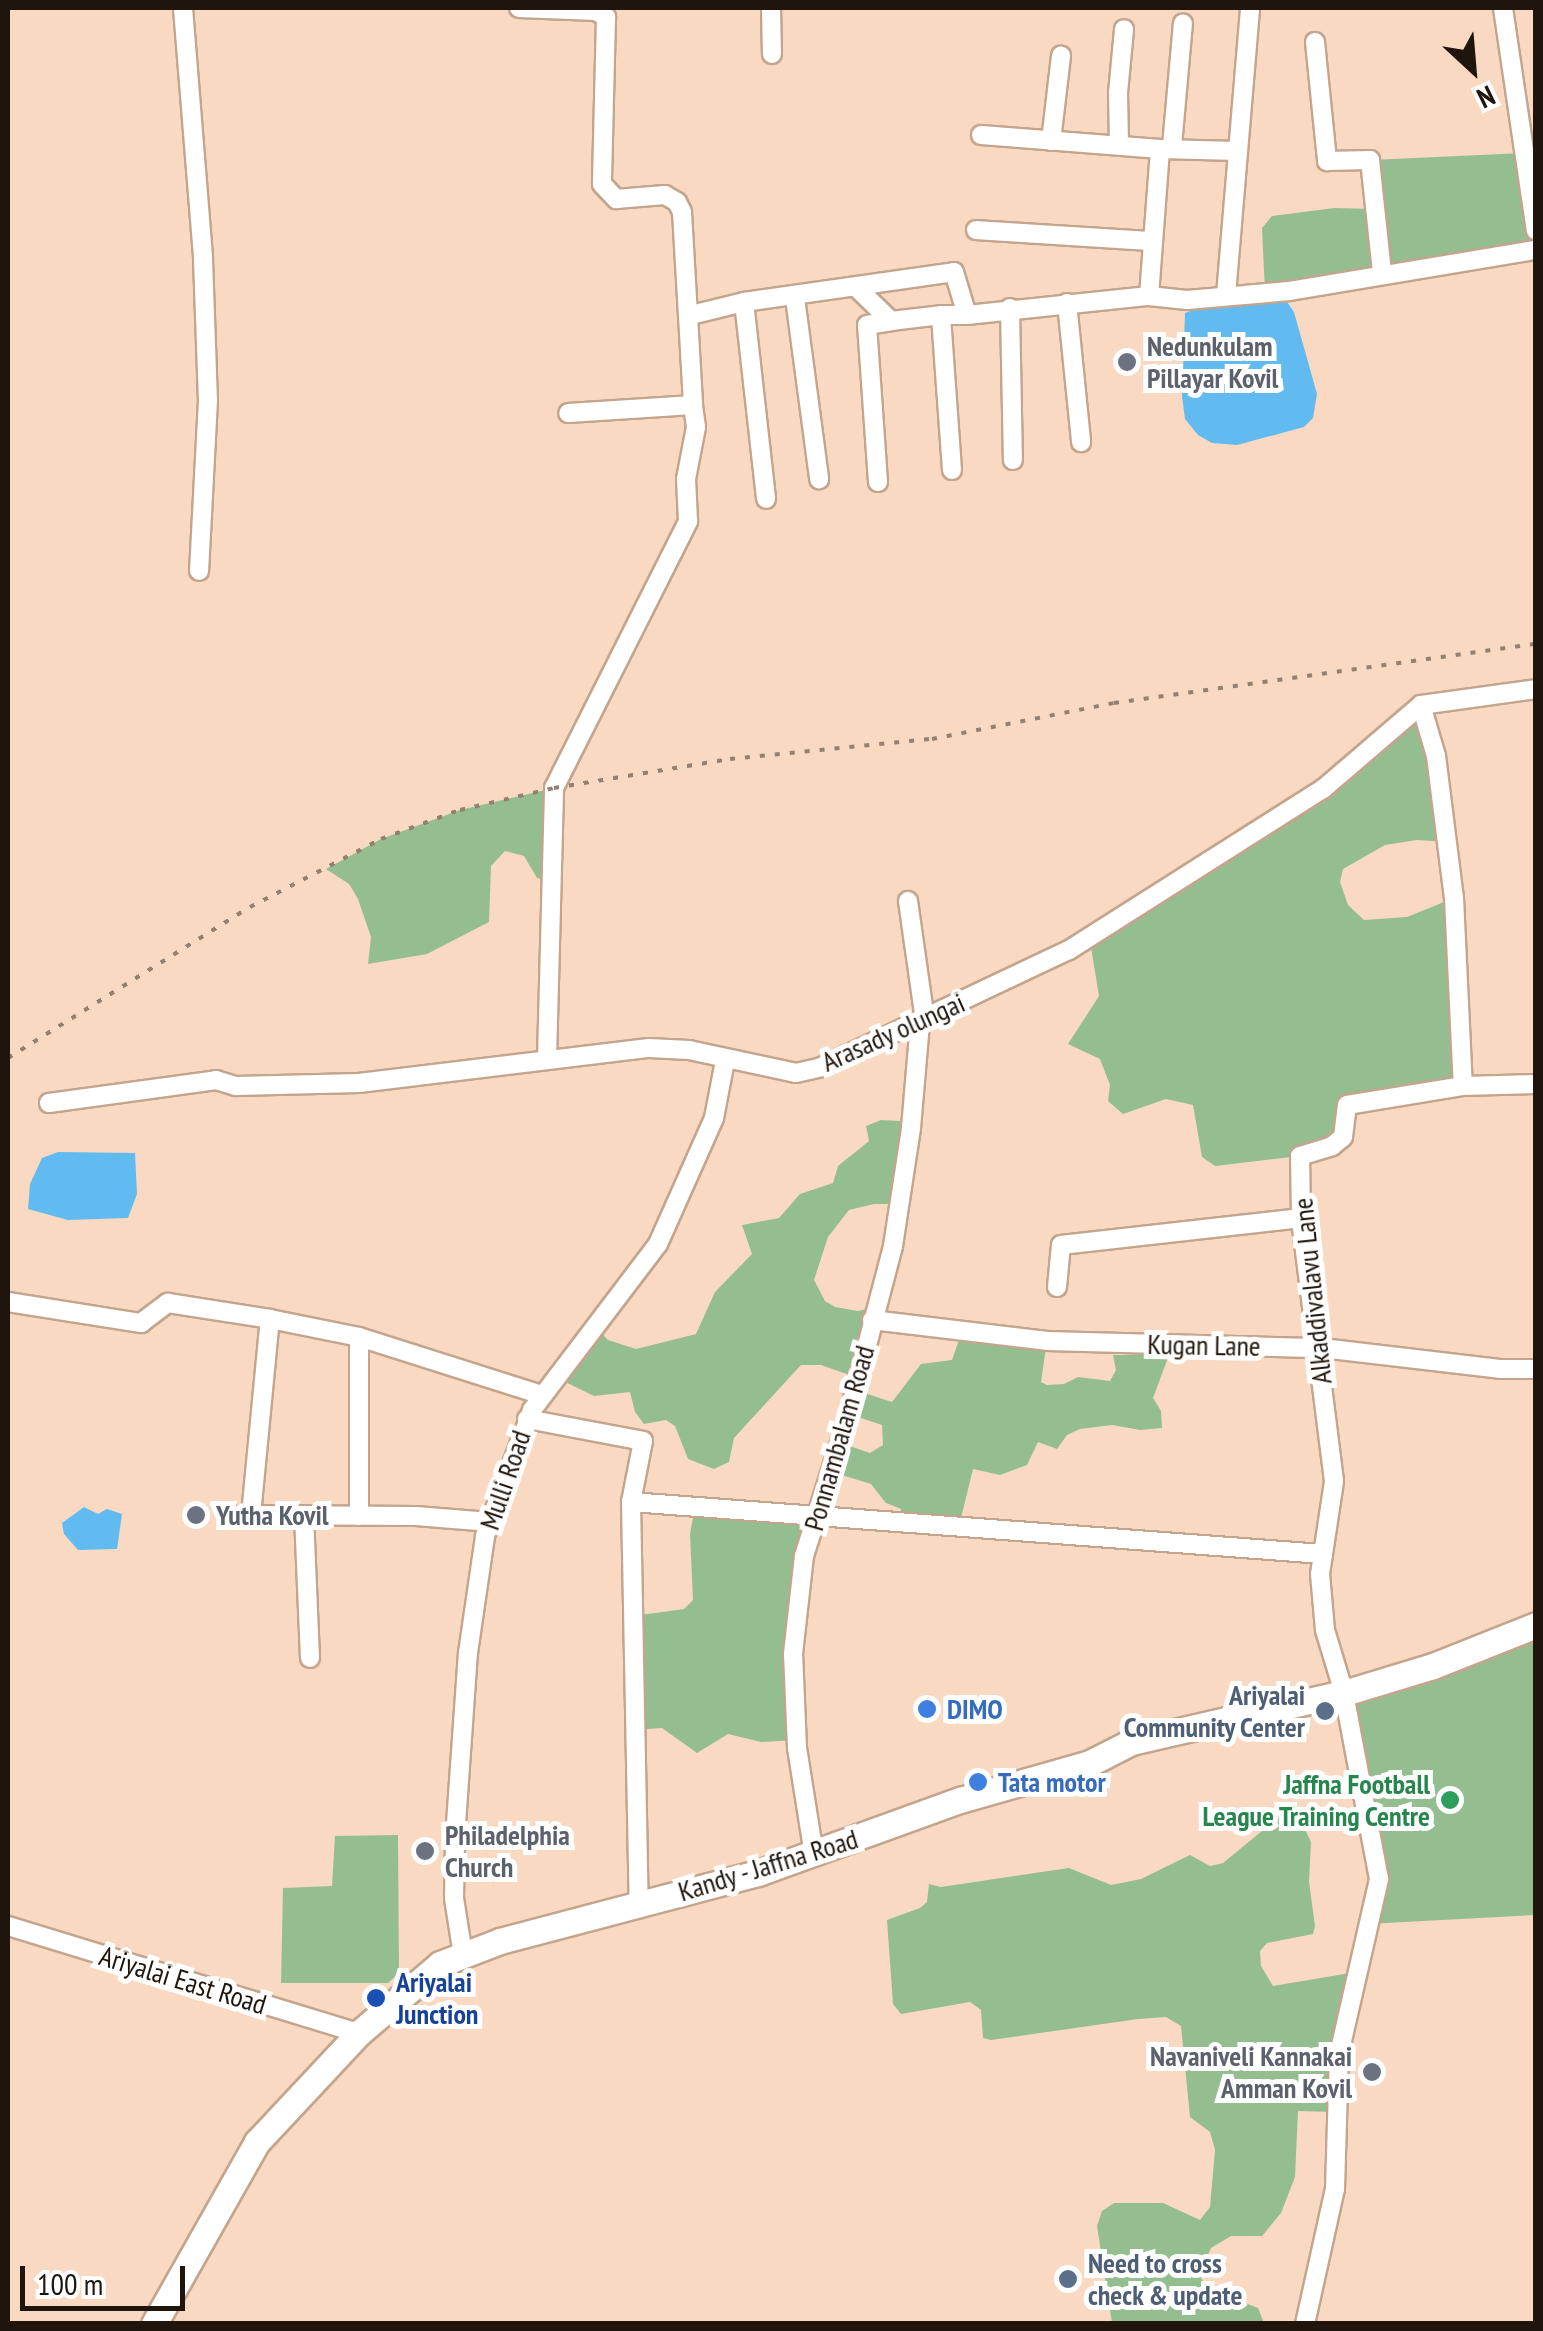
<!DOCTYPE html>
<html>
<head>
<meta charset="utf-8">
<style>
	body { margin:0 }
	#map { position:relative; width:1543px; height:2331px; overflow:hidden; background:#f9d9c1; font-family:"PT Sans Narrow",sans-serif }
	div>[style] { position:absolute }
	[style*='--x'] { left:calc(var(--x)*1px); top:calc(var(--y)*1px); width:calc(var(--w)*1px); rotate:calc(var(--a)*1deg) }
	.green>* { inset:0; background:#95be90 }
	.water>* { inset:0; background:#61bbf0 }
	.roads { filter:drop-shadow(2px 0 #c3a58d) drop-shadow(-2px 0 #c3a58d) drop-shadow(0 2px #c3a58d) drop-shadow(0 -2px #c3a58d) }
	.minor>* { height:18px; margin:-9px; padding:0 9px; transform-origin:9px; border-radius:9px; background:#fff }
	.highway>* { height:25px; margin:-12.5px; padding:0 12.5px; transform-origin:12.5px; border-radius:12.5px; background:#fff }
	.rail>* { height:4px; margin-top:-2px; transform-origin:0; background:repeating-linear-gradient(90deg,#957f6e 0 5px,transparent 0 15px) }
	.dots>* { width:28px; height:28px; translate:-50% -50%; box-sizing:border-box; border:5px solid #fff; border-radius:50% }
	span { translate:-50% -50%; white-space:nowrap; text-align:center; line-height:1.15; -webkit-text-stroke:10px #fff; paint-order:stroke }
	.worship-label { font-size:28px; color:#5b616d; font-weight:700 }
	.left { translate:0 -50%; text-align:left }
	.right { translate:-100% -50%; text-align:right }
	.street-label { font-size:28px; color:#1f150c }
	.service-label { font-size:28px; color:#4e5e75; font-weight:700 }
	.shop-label { font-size:28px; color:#366cbe; font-weight:700 }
	.leisure-label { font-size:28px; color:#27864d; font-weight:700 }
	.transit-label { font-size:28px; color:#164399; font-weight:700 }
	.frame { position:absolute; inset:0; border:10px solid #1f150c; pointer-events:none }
	.north { position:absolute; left:1423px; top:20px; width:100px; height:100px; -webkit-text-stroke:8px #fff; paint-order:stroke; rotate:154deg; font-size:28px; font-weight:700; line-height:40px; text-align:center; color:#1f150c }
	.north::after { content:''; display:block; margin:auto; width:35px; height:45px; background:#1f150c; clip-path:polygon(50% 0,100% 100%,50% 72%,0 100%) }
	.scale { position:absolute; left:20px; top:2266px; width:165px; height:45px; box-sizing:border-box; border:5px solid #1f150c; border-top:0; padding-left:12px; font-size:30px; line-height:35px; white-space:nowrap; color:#1f150c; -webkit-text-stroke:8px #fff; paint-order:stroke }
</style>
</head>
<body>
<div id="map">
	<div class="green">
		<div style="clip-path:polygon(1524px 153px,1535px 250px,1265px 292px,1262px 228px,1272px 216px,1334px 208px,1374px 209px,1370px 160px)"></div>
		<div style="clip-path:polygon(1421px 705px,1448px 842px,1417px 840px,1385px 845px,1343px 869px,1340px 882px,1348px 905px,1364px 920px,1407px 917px,1454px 898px,1463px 1086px,1347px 1105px,1343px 1137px,1300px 1156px,1215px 1166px,1202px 1157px,1193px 1105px,1166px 1099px,1123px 1114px,1108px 1101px,1110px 1085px,1100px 1059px,1068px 1044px,1099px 996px,1089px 935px,1229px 851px)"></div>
		<div style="clip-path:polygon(554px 788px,545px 880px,537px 878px,524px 856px,505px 851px,491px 866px,489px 922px,427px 954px,368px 964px,371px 937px,358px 899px,349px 884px,326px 869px,381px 839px,460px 810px)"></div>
		<div style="clip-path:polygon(881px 1120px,900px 1121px,911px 1128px,898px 1211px,890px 1204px,874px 1204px,849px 1210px,828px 1237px,814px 1280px,825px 1301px,835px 1307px,858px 1311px,876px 1307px,858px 1378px,821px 1365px,801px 1365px,734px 1438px,729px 1462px,714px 1469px,688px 1459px,675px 1426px,666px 1420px,644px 1424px,635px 1412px,630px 1392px,594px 1396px,557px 1378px,596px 1327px,608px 1340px,636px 1349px,696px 1334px,715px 1292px,752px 1254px,742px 1225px,779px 1218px,800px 1194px,833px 1183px,838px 1166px,869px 1141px,866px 1126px)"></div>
		<div style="clip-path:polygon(962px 1331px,1047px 1341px,1041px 1382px,1047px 1385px,1064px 1384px,1078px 1377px,1110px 1381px,1116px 1370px,1113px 1355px,1169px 1355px,1153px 1398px,1161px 1411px,1162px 1428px,1140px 1430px,1112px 1425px,1080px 1429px,1067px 1435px,1057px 1449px,1038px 1442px,1027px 1465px,1000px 1475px,973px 1469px,959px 1526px,899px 1523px,901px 1509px,886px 1503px,871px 1484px,832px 1472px,841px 1443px,870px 1453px,883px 1445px,882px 1425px,849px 1414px,855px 1390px,892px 1402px,921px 1364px,952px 1360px)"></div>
		<div style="clip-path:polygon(695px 1507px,817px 1517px,804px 1556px,797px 1740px,761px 1742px,728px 1734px,697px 1753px,662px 1728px,634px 1730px,633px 1616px,684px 1609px,693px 1600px,690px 1534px)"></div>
		<div style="clip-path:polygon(1535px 1625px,1535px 1915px,1368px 1924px,1375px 1901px,1344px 1693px)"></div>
		<div style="clip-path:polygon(1284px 1813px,1300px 1819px,1311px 1842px,1309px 1882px,1315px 1926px,1313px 1934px,1267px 1943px,1260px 1951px,1261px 1966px,1273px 1986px,1356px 1972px,1336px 2112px,1298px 2111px,1295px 2177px,1281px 2213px,1262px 2236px,1231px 2236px,1211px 2248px,1207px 2257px,1201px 2278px,1207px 2288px,1258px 2308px,1264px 2323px,1112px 2323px,1097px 2226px,1102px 2211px,1114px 2203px,1163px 2203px,1200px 2220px,1210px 2207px,1215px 2150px,1210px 2132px,1190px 2117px,1181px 2026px,1166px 2017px,1138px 2019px,991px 2040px,983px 2038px,981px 2010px,970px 2002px,901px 2014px,893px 2004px,887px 1920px,920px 1908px,927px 1902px,929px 1884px,941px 1887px,1069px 1868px,1111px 1885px,1141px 1879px,1190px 1855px,1210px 1866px,1223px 1863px)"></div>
		<div style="clip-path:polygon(398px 1835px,399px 1973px,388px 1983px,281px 1983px,283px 1888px,332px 1886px,335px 1836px)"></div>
	</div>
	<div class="water">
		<div style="clip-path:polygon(1285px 299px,1294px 312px,1317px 394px,1313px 418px,1304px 427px,1237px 445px,1212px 443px,1198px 435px,1185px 419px,1182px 396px,1185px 313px,1203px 306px)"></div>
		<div style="clip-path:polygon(58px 1152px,135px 1153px,137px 1194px,128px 1218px,68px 1220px,28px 1209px,30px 1184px,42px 1158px)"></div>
		<div style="clip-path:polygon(84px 1507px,98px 1514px,107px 1509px,122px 1514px,117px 1549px,78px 1550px,64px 1534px,62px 1523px)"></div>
	</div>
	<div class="roads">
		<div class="minor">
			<div style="--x:183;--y:8;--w:252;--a:85.4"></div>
			<div style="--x:203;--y:259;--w:141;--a:88"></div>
			<div style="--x:208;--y:400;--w:171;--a:93"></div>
			<div style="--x:519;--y:8;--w:77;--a:2.2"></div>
			<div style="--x:596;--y:11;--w:12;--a:31"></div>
			<div style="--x:606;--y:17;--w:167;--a:91.4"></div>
			<div style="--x:602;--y:184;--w:21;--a:47"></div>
			<div style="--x:616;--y:199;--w:49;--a:-4.7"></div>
			<div style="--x:665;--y:195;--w:14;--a:30"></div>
			<div style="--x:677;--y:202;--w:11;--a:63"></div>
			<div style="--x:682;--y:212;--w:193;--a:86.7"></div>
			<div style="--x:771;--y:8;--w:46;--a:88.8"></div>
			<div style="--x:1503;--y:8;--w:225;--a:81.6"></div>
			<div style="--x:1315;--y:42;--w:120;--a:84.2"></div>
			<div style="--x:1327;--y:161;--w:43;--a:-1.3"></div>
			<div style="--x:1370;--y:160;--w:113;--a:83.9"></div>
			<div style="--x:981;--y:135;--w:180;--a:4.5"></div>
			<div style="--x:1051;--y:141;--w:86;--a:-83.3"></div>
			<div style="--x:1119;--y:145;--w:52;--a:-91.1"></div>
			<div style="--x:1118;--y:93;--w:64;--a:-84.6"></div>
			<div style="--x:1172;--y:146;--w:123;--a:-84.9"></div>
			<div style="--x:976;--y:230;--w:177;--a:3.6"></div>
			<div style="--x:857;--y:288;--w:47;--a:44.1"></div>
			<div style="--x:891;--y:321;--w:50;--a:-6.8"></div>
			<div style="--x:1226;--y:295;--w:288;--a:-85.2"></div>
			<div style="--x:1149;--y:296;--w:147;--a:-85.7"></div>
			<div style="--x:1160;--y:149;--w:78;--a:1.5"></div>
			<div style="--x:795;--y:298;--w:183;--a:82.4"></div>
			<div style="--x:744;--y:302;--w:198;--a:83.6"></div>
			<div style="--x:1067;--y:303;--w:140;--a:84.2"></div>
			<div style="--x:1010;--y:308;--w:152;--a:88.9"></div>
			<div style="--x:691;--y:315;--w:55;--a:-13.8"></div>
			<div style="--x:744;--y:302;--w:212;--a:-8.1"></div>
			<div style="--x:954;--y:272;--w:45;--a:73.2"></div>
			<div style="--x:967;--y:315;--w:183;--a:-6"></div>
			<div style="--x:1149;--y:296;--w:38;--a:6"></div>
			<div style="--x:1187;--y:300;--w:103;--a:-5"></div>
			<div style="--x:1290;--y:291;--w:249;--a:-9.5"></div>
			<div style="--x:952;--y:470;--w:155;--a:-94.1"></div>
			<div style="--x:941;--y:315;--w:26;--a:0"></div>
			<div style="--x:878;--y:482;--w:157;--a:-94"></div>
			<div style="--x:867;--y:325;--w:24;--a:-9"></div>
			<div style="--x:1421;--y:705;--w:53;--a:73.6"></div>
			<div style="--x:1436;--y:756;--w:143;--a:82.8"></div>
			<div style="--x:1454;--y:898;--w:188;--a:87.3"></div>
			<div style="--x:908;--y:901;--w:120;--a:81.9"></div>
			<div style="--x:547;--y:1059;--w:271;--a:-88.5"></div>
			<div style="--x:554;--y:788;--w:299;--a:-63.3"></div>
			<div style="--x:688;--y:521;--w:42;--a:-92.7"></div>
			<div style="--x:686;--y:479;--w:53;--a:-79.1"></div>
			<div style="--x:696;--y:427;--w:22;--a:-98"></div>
			<div style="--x:693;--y:405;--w:125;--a:176.3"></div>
			<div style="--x:49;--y:1103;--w:169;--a:-7.8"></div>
			<div style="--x:216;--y:1080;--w:21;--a:17"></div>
			<div style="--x:236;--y:1086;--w:123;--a:-1.4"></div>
			<div style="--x:359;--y:1083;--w:292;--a:-6.9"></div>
			<div style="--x:649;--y:1048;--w:40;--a:2.9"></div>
			<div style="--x:689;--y:1050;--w:109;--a:12.1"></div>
			<div style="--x:796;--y:1073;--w:26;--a:-13"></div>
			<div style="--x:821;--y:1067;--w:274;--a:-25.3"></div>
			<div style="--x:1069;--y:950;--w:301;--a:-32.4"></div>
			<div style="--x:1323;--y:789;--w:129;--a:-40.6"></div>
			<div style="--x:1421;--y:705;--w:116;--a:-7.9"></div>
			<div style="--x:1057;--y:1287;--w:42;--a:-84.6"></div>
			<div style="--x:1061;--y:1245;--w:242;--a:-6.4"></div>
			<div style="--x:8;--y:1302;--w:135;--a:9"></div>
			<div style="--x:141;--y:1323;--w:34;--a:-37"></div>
			<div style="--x:168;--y:1303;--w:103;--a:8.9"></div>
			<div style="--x:270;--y:1319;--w:91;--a:11.4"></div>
			<div style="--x:359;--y:1337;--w:192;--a:17.6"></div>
			<div style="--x:872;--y:1320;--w:176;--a:6.8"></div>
			<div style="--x:1047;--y:1341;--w:275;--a:1.5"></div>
			<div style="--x:1322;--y:1348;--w:179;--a:6.7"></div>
			<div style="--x:1500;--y:1369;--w:36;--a:0"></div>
			<div style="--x:359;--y:1337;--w:179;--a:90"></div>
			<div style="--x:527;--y:1419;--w:118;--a:10.7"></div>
			<div style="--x:643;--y:1441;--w:62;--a:101.1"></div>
			<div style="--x:631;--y:1502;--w:694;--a:4.3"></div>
			<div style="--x:631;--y:1502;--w:401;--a:88.9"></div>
			<div style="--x:241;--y:1515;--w:175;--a:0.3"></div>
			<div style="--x:416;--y:1516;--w:74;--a:4.6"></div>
			<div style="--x:251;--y:1515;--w:197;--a:-84.5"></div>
			<div style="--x:304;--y:1515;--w:143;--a:87.6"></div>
			<div style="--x:814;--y:1855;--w:108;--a:-99"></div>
			<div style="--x:797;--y:1748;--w:94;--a:-92.4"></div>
			<div style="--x:793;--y:1654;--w:99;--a:-83.6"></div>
			<div style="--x:804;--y:1556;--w:149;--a:-72.4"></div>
			<div style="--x:849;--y:1414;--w:174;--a:-75.3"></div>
			<div style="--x:893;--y:1246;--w:119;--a:-81.3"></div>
			<div style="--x:911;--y:1128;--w:105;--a:-85.1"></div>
			<div style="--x:8;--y:1926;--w:367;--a:17"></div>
			<div style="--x:463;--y:1955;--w:58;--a:-99"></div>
			<div style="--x:454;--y:1898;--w:60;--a:-89"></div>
			<div style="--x:455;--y:1838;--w:185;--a:-86"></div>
			<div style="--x:468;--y:1653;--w:118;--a:-81.7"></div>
			<div style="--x:485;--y:1536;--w:134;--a:-69.5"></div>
			<div style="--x:532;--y:1410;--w:208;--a:-52.8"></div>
			<div style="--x:658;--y:1244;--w:138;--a:-66"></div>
			<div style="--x:714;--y:1118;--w:58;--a:-79.1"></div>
			<div style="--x:1305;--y:2324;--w:138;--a:-77.5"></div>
			<div style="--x:1335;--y:2189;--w:135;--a:-88.3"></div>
			<div style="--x:1339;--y:2054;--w:180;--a:-77.1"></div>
			<div style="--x:1379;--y:1879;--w:189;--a:-100.7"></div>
			<div style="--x:1344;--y:1693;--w:66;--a:-106.8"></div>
			<div style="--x:1325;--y:1630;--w:56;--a:-95.1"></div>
			<div style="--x:1320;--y:1574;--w:94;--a:-81.4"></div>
			<div style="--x:1334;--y:1481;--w:265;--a:-97.2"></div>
			<div style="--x:1301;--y:1218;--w:62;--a:-90.9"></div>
			<div style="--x:1300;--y:1156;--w:34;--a:-17"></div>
			<div style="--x:1332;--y:1146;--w:14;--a:-39"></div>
			<div style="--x:1343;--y:1137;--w:32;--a:-83"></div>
			<div style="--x:1347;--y:1105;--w:118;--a:-9.3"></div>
			<div style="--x:1463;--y:1086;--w:73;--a:-1.6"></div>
		</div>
		<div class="highway">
			<div style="--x:154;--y:2324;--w:209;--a:-60.5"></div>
			<div style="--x:257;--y:2142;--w:149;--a:-46.9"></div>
			<div style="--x:359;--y:2033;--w:106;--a:-40.4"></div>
			<div style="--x:440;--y:1964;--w:64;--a:-21"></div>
			<div style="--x:500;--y:1941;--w:267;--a:-14.8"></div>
			<div style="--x:758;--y:1873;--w:215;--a:-19.9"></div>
			<div style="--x:960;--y:1800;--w:135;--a:-15.9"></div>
			<div style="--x:1090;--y:1763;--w:46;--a:-27.1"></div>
			<div style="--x:1131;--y:1742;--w:219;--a:-13"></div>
			<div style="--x:1344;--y:1693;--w:93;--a:-16.9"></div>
			<div style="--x:1433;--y:1666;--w:111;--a:-21.7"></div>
		</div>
	</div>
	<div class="rail">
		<div style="--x:8;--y:1058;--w:285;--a:-32"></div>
		<div style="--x:250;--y:907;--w:148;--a:-27.4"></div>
		<div style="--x:381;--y:839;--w:84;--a:-20.2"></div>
		<div style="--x:460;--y:810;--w:97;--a:-13.2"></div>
		<div style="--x:554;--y:788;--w:178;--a:-9.4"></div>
		<div style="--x:730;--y:759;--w:203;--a:-5.7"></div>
		<div style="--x:932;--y:739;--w:186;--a:-11.2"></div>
		<div style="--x:1114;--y:703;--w:426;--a:-8"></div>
	</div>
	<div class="dots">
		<div style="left:1127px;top:362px;background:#6b7280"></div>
		<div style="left:196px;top:1515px;background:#6b7280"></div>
		<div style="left:927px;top:1709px;background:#3f7fe0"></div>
		<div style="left:1325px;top:1711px;background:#5c6f8a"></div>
		<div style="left:978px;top:1782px;background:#3f7fe0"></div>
		<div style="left:1450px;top:1800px;background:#2e9e5b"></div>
		<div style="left:425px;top:1851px;background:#6b7280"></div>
		<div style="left:376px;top:1998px;background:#1a4fb4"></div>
		<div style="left:1372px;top:2072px;background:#6b7280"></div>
		<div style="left:1068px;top:2279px;background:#5c6f8a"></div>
	</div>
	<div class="worship-label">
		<span class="left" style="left:1147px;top:362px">Nedunkulam<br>Pillayar Kovil</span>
		<span class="left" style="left:216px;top:1515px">Yutha Kovil</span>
		<span class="left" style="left:445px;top:1851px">Philadelphia<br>Church</span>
		<span class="right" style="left:1352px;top:2072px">Navaniveli Kannakai<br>Amman Kovil</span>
	</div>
	<div class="street-label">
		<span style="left:893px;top:1032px;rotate:-24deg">Arasady olungai</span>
		<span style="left:1312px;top:1291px;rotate:-96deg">Alkaddivalavu Lane</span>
		<span style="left:1204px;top:1345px;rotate:1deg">Kugan Lane</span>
		<span style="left:839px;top:1438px;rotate:-74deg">Ponnambalam Road</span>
		<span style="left:505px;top:1480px;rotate:-71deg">Mulli Road</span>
		<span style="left:768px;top:1865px;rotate:-17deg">Kandy - Jaffna Road</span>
		<span style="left:183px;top:1980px;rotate:17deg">Ariyalai East Road</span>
	</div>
	<div class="service-label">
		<span class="right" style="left:1305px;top:1711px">Ariyalai<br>Community Center</span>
		<span class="left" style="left:1088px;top:2279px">Need to cross<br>check &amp; update</span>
	</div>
	<div class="shop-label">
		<span class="left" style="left:947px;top:1709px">DIMO</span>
		<span class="left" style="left:998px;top:1782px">Tata motor</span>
	</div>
	<div class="leisure-label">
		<span class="right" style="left:1430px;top:1800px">Jaffna Football<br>League Training Centre</span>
	</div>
	<div class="transit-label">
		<span class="left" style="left:396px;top:1998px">Ariyalai<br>Junction</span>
	</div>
	<div class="frame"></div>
	<div class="north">N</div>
	<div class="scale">100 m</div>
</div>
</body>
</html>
